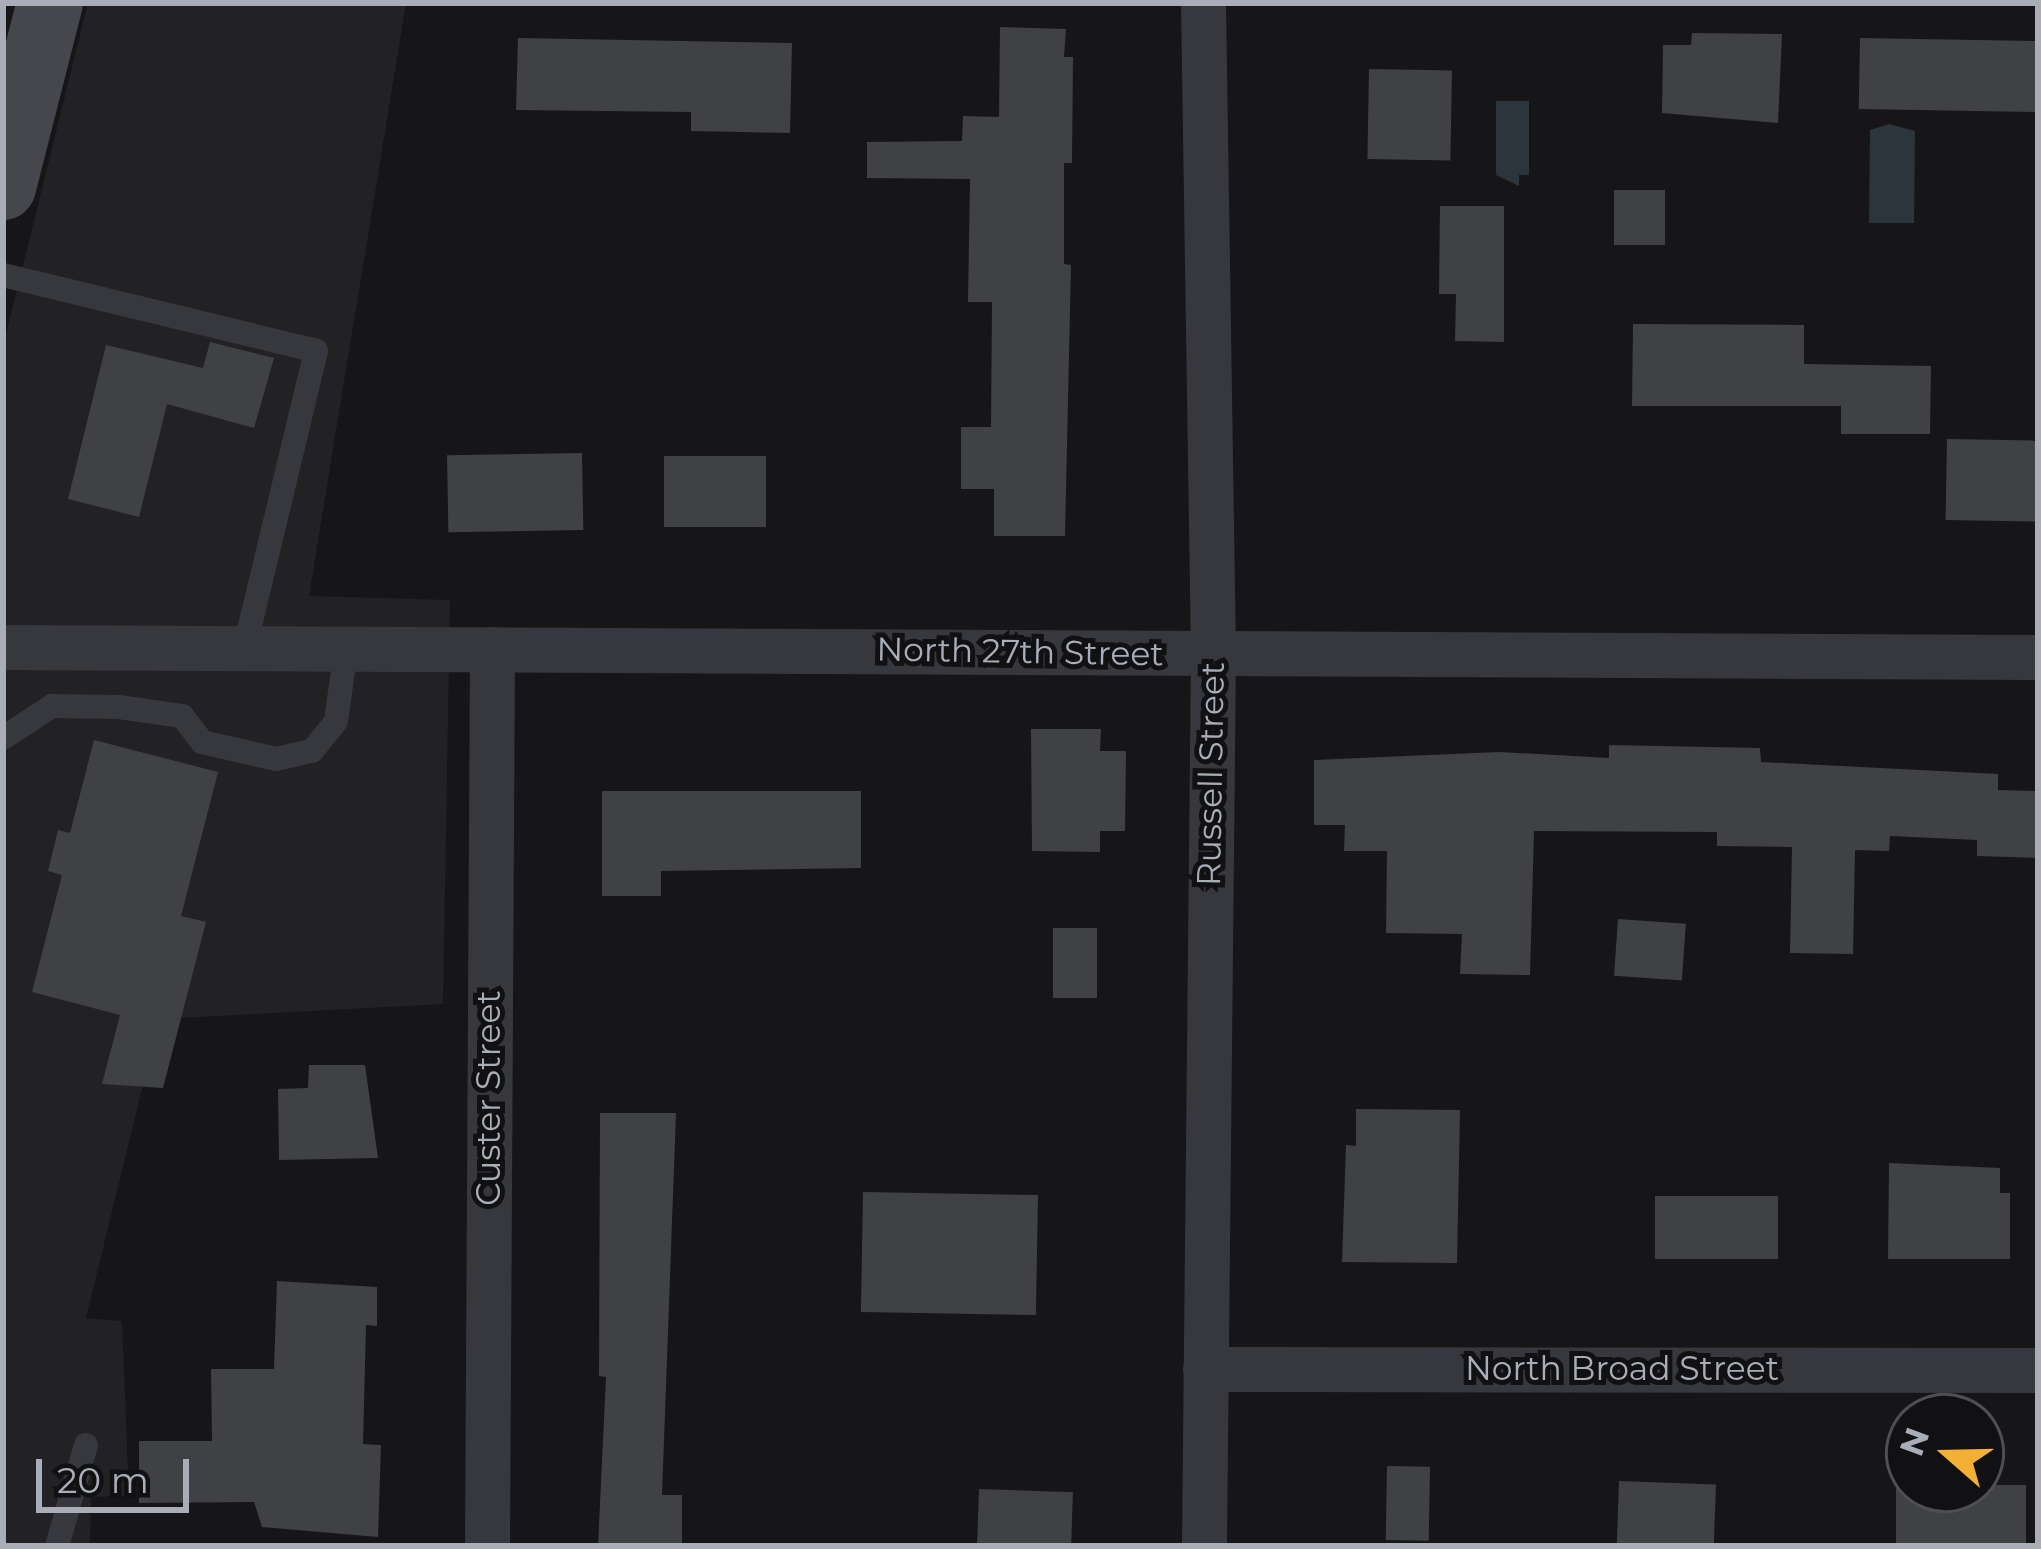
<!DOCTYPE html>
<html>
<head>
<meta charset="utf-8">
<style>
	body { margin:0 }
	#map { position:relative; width:2041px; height:1549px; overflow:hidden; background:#161618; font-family:Montserrat,sans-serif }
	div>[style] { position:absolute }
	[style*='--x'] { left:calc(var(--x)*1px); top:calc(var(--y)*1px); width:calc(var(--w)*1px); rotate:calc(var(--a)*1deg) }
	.built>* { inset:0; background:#222225 }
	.water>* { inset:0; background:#2c353c }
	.building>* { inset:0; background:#404145; transform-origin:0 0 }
	.service>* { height:24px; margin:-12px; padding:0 12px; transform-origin:12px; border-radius:12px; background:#37383d }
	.minor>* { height:45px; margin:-22.5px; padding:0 22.5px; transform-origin:22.5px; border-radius:22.5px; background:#37383d }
	.secondary>* { height:66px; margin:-33px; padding:0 33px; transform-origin:33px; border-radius:33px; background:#45474d }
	span { translate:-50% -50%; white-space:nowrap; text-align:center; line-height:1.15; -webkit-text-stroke:10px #111113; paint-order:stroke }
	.street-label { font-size:33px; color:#a8adb8 }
	.frame { position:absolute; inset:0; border:6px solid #a8adb8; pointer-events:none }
	.north { position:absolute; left:1885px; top:1393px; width:120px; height:120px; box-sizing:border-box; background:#111113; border:3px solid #4d4f55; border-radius:50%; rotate:290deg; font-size:33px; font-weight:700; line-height:48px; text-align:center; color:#a8adb8 }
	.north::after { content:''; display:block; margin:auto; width:42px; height:54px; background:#f2b134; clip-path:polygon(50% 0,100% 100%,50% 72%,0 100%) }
	.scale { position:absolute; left:36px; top:1459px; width:153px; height:54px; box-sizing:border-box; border:6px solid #a8adb8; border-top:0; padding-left:15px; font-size:36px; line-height:42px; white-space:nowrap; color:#a8adb8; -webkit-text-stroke:9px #111113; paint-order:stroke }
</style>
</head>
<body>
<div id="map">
	<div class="built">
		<div style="clip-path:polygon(88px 3px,406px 3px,309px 596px,450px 600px,443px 1004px,159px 1019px,86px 1318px,122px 1321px,129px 1496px,91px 1497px,90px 1546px,3px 1546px,3px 346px)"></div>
	</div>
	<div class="water">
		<div style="clip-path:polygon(1496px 101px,1529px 101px,1529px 175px,1519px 175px,1519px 186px,1496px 175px)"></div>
		<div style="clip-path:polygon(1889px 124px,1915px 131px,1914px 223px,1869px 223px,1870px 130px)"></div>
	</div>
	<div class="building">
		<div style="clip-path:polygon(1000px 27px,1066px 29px,1064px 57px,1073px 57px,1072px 163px,1064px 163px,1064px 264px,1071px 265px,1065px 536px,994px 536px,994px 489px,961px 489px,961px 427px,991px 427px,992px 302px,968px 302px,970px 179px,867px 178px,867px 142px,962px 141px,963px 116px,999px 117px)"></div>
		<div style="clip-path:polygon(1692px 33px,1782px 34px,1778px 123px,1662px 113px,1663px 45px,1691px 45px)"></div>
		<div style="clip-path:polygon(518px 38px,792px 43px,790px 133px,691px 131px,691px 112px,516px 110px)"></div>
		<div style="left:1860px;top:38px;width:178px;height:71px;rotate:1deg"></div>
		<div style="left:1369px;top:69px;width:83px;height:90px;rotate:1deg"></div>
		<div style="left:1614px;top:190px;width:51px;height:55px"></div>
		<div style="clip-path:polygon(1440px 206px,1504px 206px,1504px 342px,1455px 341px,1456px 294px,1439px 294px)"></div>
		<div style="clip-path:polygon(1633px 324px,1804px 325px,1804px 364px,1931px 366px,1930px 434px,1841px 434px,1841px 406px,1632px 406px)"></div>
		<div style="clip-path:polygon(210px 342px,274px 358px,254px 428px,167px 404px,139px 517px,68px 499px,106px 345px,203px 368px)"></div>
		<div style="left:1947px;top:439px;width:91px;height:81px;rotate:1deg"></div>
		<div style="left:582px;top:453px;width:77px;height:135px;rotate:89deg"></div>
		<div style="left:664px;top:456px;width:102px;height:71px"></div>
		<div style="clip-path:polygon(1031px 729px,1101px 729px,1100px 751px,1126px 751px,1125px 831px,1100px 831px,1100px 852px,1032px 851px)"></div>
		<div style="clip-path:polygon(94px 740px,218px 772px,181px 916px,206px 922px,163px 1088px,102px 1084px,120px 1015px,32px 992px,62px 875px,48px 871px,58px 830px,70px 833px)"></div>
		<div style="clip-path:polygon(1609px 745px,1760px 748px,1761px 762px,1998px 774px,1998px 790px,2038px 791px,2038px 858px,1977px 856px,1977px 840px,1890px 836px,1889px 851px,1855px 850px,1853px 954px,1790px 953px,1792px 847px,1717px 846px,1717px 832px,1534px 831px,1530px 975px,1460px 974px,1462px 934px,1386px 933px,1387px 851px,1344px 851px,1345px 825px,1314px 825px,1314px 760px,1499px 752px,1609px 758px)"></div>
		<div style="clip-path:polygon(602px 791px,861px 791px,861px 868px,661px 871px,661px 896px,602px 896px)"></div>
		<div style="left:1618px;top:919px;width:68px;height:57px;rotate:4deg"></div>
		<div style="left:1053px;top:928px;width:44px;height:70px"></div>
		<div style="clip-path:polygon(309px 1065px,365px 1065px,378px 1158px,279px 1160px,278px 1089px,308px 1088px)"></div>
		<div style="clip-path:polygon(1356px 1109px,1460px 1110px,1457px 1263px,1342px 1262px,1346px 1145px,1356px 1146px)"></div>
		<div style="clip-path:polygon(600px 1113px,676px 1113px,662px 1495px,682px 1495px,682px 1546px,598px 1546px,606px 1377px,599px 1376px)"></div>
		<div style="clip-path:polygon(1889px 1163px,2000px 1168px,2000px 1193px,2010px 1193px,2010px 1259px,1888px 1259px)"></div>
		<div style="left:863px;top:1192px;width:175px;height:120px;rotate:1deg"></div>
		<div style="left:1655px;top:1196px;width:123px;height:63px"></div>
		<div style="clip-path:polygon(277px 1281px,377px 1287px,377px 1326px,366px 1325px,363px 1444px,381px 1445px,378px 1537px,262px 1527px,254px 1502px,139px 1503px,139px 1441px,212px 1441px,211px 1369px,274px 1369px)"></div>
		<div style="left:1387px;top:1466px;width:43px;height:74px;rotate:1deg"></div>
		<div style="left:1619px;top:1481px;width:97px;height:65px;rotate:2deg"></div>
		<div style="left:2026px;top:1485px;width:61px;height:130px;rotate:90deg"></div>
		<div style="left:979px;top:1489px;width:94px;height:57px;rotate:2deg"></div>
	</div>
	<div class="service">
		<div style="--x:3;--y:275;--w:322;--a:13.6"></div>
		<div style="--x:316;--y:351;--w:308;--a:103.5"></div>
		<div style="--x:3;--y:738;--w:59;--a:-33.1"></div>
		<div style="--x:52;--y:706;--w:67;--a:0.9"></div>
		<div style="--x:119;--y:707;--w:64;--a:8.1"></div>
		<div style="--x:182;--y:716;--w:33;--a:52"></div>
		<div style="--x:202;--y:742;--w:76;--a:12.9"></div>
		<div style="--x:276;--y:759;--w:37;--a:-13"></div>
		<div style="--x:312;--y:751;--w:38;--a:-51"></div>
		<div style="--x:336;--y:721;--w:72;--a:-82"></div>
		<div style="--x:57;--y:1546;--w:105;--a:-74"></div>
	</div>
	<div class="minor">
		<div style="--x:1203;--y:3;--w:650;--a:89.12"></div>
		<div style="--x:1213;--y:653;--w:893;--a:90.58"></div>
		<div style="--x:3;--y:647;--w:2035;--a:0.28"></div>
		<div style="--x:1205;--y:1369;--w:833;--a:0.07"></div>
		<div style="--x:487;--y:1546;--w:897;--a:-89.68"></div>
	</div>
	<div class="secondary">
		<div style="--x:3;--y:187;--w:190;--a:-75.7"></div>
	</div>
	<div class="street-label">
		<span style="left:1020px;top:652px;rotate:1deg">North 27th Street</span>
		<span style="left:1211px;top:774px;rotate:-89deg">Russell Street</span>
		<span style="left:489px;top:1098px;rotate:-90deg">Custer Street</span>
		<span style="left:1622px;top:1369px">North Broad Street</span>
	</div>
	<div class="frame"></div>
	<div class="north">N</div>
	<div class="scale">20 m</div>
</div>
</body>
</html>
